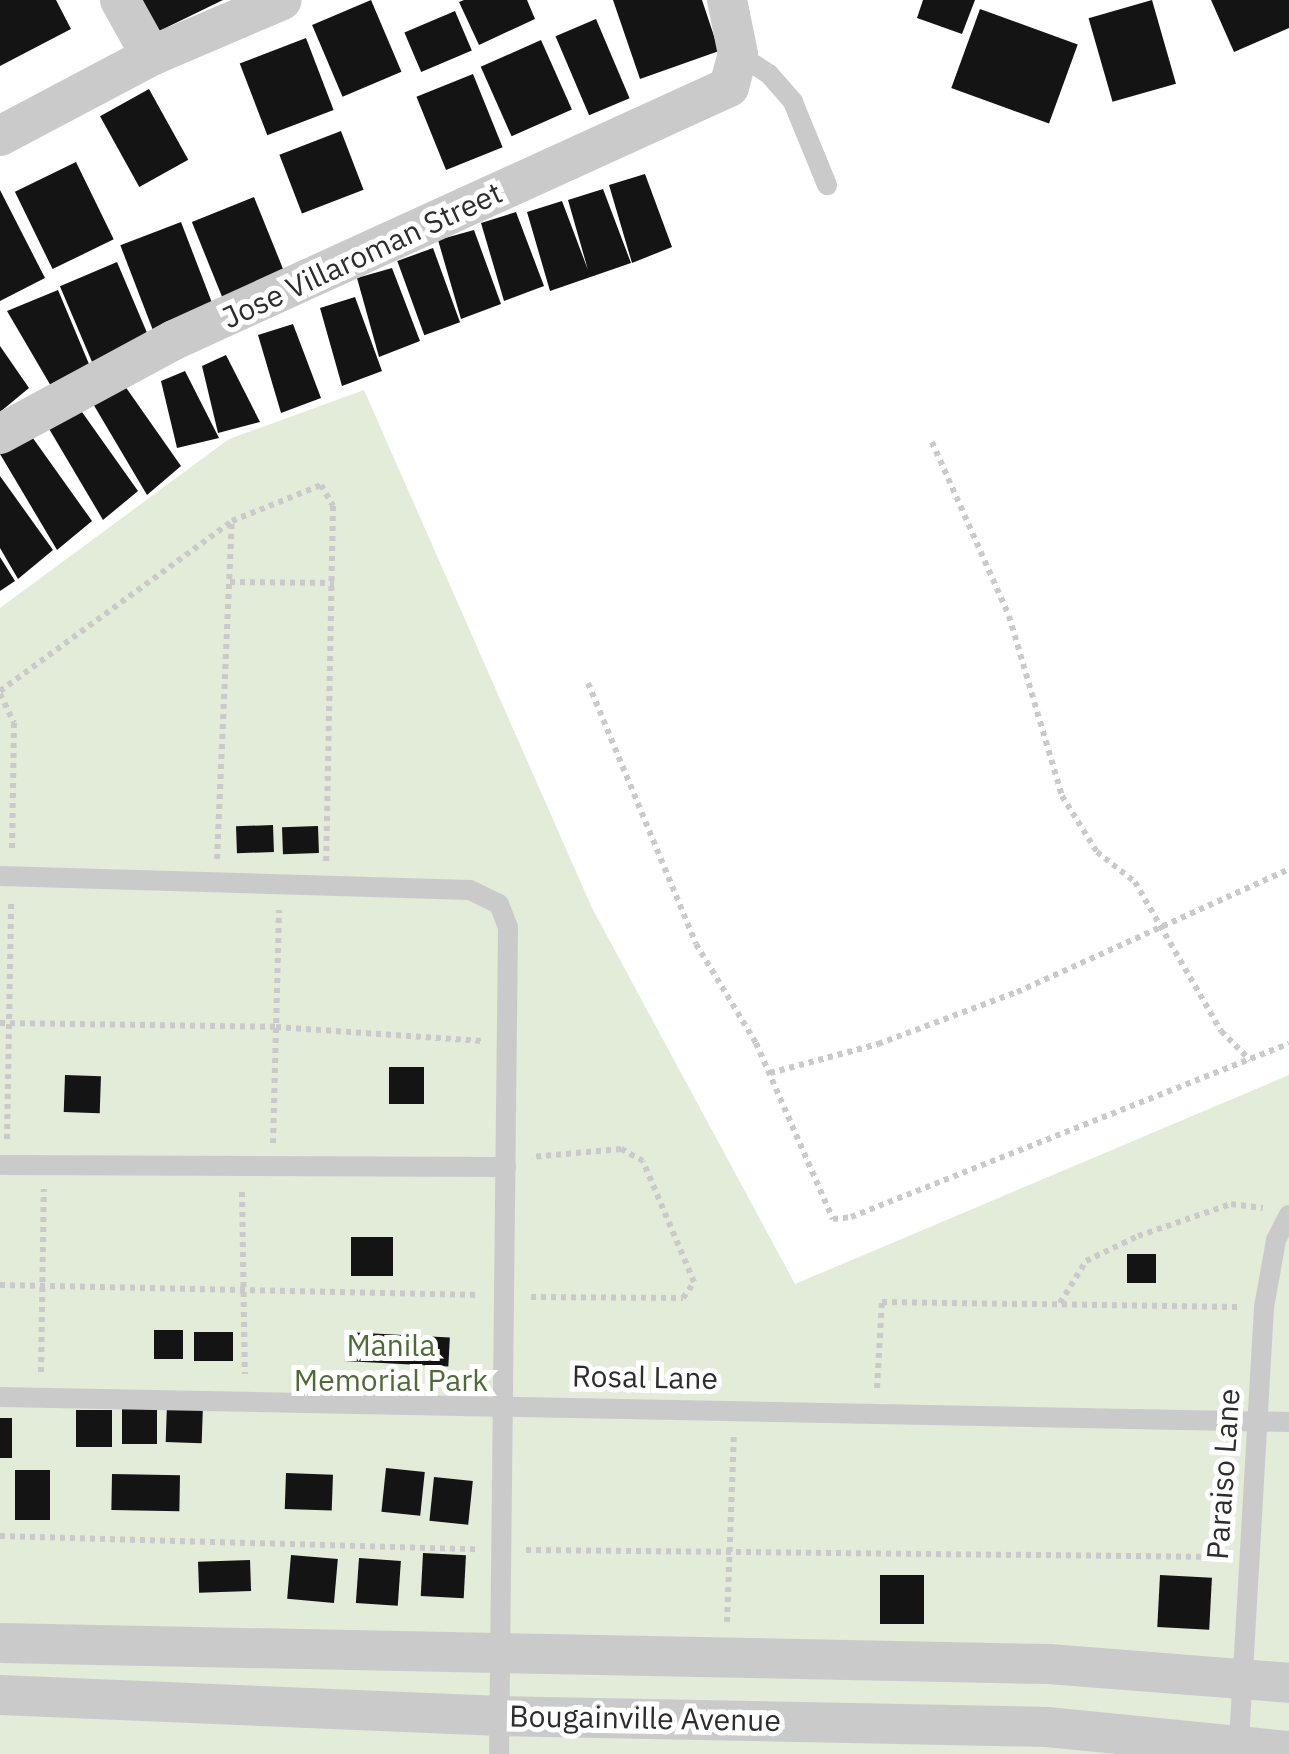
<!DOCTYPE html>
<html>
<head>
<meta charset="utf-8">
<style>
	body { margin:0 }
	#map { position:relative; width:1289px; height:1754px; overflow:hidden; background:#fff; font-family:"IBM Plex Sans",sans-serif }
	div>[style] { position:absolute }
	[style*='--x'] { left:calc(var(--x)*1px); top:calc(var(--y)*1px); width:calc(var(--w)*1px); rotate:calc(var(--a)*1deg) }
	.green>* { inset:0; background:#e2ecd9 }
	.building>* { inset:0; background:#141414; transform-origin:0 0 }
	.path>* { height:6px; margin-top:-3px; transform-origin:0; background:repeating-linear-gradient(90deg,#cacaca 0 5px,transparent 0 10px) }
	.service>* { height:20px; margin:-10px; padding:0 10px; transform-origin:10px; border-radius:10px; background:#cacaca }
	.minor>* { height:40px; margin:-20px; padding:0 20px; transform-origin:20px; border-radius:20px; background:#cacaca }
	span { translate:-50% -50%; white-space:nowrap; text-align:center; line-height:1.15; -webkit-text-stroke:10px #fff; paint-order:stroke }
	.street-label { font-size:30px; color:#2d2d2d }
	.park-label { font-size:30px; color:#4e6b37 }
</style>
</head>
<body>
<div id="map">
	<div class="green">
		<div style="clip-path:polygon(364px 390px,592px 908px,795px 1284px,1289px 1075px,1289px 1754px,0 1754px,0 608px,229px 439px)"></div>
	</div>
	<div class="building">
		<div style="clip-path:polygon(0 0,56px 0,71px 29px,0 66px)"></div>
		<div style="clip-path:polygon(136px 0,223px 0,153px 34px)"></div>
		<div style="left:371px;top:0;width:78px;height:64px;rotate:67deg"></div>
		<div style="clip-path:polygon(464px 0,527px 0,535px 19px,479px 45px,459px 2px)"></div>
		<div style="clip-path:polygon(613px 0,702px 0,719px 51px,640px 79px)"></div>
		<div style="clip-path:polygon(923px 0,975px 0,962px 34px,917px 18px)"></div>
		<div style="left:1152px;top:0;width:87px;height:66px;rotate:74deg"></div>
		<div style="clip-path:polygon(1211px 0,1289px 0,1289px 28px,1234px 52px)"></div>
		<div style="left:980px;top:9px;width:104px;height:84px;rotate:20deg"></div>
		<div style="left:455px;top:11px;width:43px;height:55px;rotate:67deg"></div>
		<div style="left:596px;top:19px;width:86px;height:44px;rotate:67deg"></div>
		<div style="left:306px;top:38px;width:77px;height:71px;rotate:69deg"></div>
		<div style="left:541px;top:40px;width:76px;height:66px;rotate:66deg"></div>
		<div style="left:473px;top:74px;width:79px;height:61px;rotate:68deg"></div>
		<div style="left:149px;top:89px;width:81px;height:56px;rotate:61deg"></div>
		<div style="left:341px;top:131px;width:63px;height:66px;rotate:69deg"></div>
		<div style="left:76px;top:162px;width:86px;height:68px;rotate:64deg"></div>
		<div style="clip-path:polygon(645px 174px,672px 247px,632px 263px,609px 185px)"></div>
		<div style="clip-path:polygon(603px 189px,631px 263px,550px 291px,527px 212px,562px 201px,588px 270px,568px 200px)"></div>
		<div style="clip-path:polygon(0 190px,45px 278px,0 301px)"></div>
		<div style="left:254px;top:197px;width:93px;height:67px;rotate:68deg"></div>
		<div style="clip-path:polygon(516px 212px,544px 286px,504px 301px,481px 223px)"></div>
		<div style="left:181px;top:222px;width:101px;height:65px;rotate:69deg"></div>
		<div style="clip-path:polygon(474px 230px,501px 304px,461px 319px,438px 240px)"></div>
		<div style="left:433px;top:248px;width:79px;height:38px;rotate:70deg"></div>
		<div style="left:117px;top:262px;width:92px;height:62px;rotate:67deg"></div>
		<div style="clip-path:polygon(392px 268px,420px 341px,379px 357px,357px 278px)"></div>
		<div style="clip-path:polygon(58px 290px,89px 364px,55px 393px,7px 311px)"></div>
		<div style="clip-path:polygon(355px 297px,382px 371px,342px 386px,320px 308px)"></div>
		<div style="clip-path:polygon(293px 324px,321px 398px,281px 413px,258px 335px)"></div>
		<div style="clip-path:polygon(0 346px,29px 388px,0 412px)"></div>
		<div style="clip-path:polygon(226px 355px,260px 422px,218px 433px,202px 366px)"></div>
		<div style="clip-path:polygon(185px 371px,219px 438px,177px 448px,161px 381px)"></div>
		<div style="clip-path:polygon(120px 379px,181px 466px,147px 495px,89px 397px)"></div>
		<div style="clip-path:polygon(77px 405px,138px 491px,103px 520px,45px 422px)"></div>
		<div style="clip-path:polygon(30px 434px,92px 521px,57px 550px,0 454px)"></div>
		<div style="clip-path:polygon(0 476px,53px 550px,18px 579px,0 548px)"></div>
		<div style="clip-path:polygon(0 557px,15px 581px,0 591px)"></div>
		<div style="left:273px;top:825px;width:27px;height:37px;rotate:88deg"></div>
		<div style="left:318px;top:826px;width:27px;height:36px;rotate:88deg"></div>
		<div style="left:389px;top:1067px;width:35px;height:37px"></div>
		<div style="left:65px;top:1075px;width:36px;height:37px;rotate:2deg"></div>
		<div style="left:351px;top:1237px;width:42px;height:39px"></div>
		<div style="left:1127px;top:1254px;width:29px;height:29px"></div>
		<div style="left:154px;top:1330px;width:29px;height:29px"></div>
		<div style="left:194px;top:1332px;width:39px;height:29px"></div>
		<div style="left:346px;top:1332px;width:104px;height:29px;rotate:3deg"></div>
		<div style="left:167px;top:1404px;width:36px;height:38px;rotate:2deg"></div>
		<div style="left:122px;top:1407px;width:35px;height:37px"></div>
		<div style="left:76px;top:1410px;width:36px;height:37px"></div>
		<div style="left:0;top:1418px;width:12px;height:40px"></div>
		<div style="left:386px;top:1468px;width:39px;height:44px;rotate:6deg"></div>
		<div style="left:15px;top:1470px;width:35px;height:50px"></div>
		<div style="left:286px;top:1473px;width:47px;height:36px;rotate:2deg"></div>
		<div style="left:112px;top:1474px;width:68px;height:36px;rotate:1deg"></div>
		<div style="left:434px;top:1477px;width:39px;height:44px;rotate:6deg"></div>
		<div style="left:423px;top:1553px;width:43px;height:43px;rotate:3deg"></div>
		<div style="left:291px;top:1555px;width:47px;height:44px;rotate:5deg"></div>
		<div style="left:359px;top:1558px;width:42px;height:45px;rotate:4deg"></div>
		<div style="left:250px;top:1560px;width:31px;height:52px;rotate:88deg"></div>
		<div style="left:880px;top:1575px;width:44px;height:49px"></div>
		<div style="left:1160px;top:1575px;width:52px;height:52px;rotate:3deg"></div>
	</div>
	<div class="path">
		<div style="--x:932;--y:442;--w:190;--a:66.1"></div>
		<div style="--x:1009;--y:616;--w:188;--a:73.6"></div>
		<div style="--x:1062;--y:796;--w:66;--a:58"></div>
		<div style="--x:1097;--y:852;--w:48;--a:38.3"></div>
		<div style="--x:1135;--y:882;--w:172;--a:60"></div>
		<div style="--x:1221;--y:1031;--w:41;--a:45"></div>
		<div style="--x:230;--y:582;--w:104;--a:0.6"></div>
		<div style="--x:588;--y:683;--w:282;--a:67.5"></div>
		<div style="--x:696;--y:944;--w:116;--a:58.8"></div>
		<div style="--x:756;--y:1043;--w:192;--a:66.4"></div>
		<div style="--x:833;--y:1219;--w:18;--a:-6"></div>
		<div style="--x:851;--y:1217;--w:471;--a:-21.6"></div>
		<div style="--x:0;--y:691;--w:288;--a:-36.2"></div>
		<div style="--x:232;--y:521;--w:96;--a:-22"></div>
		<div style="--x:321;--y:485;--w:24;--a:60"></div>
		<div style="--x:333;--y:506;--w:356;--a:91.1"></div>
		<div style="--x:0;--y:694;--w:32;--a:64"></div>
		<div style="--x:14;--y:723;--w:126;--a:90.9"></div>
		<div style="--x:217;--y:859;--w:337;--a:-87.5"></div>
		<div style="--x:0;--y:1023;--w:276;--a:0.8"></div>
		<div style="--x:276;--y:1027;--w:207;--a:3.9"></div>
		<div style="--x:770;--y:1073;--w:112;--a:-15"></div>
		<div style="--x:878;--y:1044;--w:148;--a:-20.5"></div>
		<div style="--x:1017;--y:992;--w:299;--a:-24.3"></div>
		<div style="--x:7;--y:1139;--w:237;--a:-89"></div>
		<div style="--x:273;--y:1143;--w:233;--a:-88.5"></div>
		<div style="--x:242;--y:1192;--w:182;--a:89.1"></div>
		<div style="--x:0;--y:1285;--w:479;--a:1.2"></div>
		<div style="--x:531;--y:1297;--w:152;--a:0.4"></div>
		<div style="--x:683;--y:1298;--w:19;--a:-55"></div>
		<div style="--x:694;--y:1282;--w:131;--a:-112.9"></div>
		<div style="--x:643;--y:1161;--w:25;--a:-151"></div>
		<div style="--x:621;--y:1149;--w:90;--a:174.9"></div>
		<div style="--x:1060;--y:1303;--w:49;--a:-58.2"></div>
		<div style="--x:1086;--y:1261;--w:58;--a:-25.7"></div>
		<div style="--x:1138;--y:1236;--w:98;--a:-19"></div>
		<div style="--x:1231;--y:1204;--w:32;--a:7"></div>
		<div style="--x:41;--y:1372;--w:183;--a:-89.1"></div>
		<div style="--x:877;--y:1388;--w:86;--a:-86.7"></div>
		<div style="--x:882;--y:1302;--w:356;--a:0.8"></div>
		<div style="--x:0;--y:1536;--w:479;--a:1.6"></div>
		<div style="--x:526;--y:1550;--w:698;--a:0.57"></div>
		<div style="--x:727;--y:1622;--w:187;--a:-87.9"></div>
	</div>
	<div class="service">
		<div style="--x:738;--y:54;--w:37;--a:33"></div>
		<div style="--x:769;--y:74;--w:37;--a:49"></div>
		<div style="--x:793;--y:102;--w:90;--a:67.7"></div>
		<div style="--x:0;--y:876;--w:470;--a:1.7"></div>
		<div style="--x:470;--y:890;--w:32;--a:26"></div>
		<div style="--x:499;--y:904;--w:25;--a:69"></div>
		<div style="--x:508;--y:927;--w:827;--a:90.62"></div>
		<div style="--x:0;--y:1165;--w:506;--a:0.23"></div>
		<div style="--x:0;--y:1397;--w:1289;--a:1.11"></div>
		<div style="--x:1239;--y:1741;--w:435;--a:-86.7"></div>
		<div style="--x:1264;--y:1307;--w:68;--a:-79.8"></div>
		<div style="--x:1276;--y:1240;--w:28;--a:-63"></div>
	</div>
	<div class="minor">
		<div style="--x:120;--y:0;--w:64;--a:61"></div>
		<div style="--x:0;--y:136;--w:171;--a:-27.9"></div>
		<div style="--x:151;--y:56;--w:142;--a:-23.1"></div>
		<div style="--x:0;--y:434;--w:198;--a:-28.4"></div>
		<div style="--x:174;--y:340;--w:610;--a:-24.51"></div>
		<div style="--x:729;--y:87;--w:34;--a:-75"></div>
		<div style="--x:738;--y:54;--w:55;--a:-101.5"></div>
		<div style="--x:0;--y:1643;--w:1049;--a:1.15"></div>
		<div style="--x:1049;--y:1664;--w:241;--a:4.5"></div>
		<div style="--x:0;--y:1695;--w:501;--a:2.4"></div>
		<div style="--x:501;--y:1716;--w:546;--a:1.15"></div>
		<div style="--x:1047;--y:1727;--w:243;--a:5.7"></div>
	</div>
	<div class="street-label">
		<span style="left:362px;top:255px;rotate:-25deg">Jose Villaroman Street</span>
		<span style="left:645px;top:1377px;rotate:1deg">Rosal Lane</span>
		<span style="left:1223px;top:1474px;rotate:-86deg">Paraiso Lane</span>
		<span style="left:645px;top:1718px;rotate:1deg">Bougainville Avenue</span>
	</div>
	<div class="park-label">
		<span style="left:391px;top:1362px">Manila<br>Memorial Park</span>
	</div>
</div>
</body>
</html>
